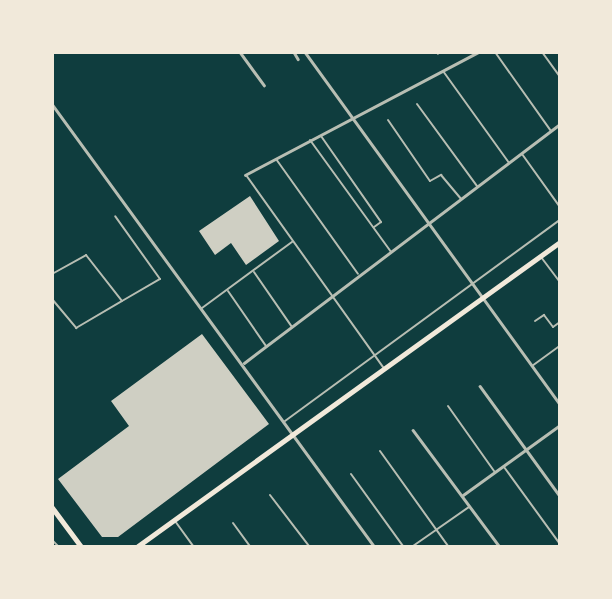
<!DOCTYPE html>
<html>
<head>
<meta charset="utf-8">
<style>
	body { margin:0 }
	#map { position:relative; width:612px; height:599px; overflow:hidden; background:#0f3d3e; font-family:"DejaVu Sans",sans-serif }
	div>[style] { position:absolute }
	[style*='--x'] { left:calc(var(--x)*1px); top:calc(var(--y)*1px); width:calc(var(--w)*1px); rotate:calc(var(--a)*1deg) }
	.building>* { inset:0; background:#cfcfc3 }
	.service>* { height:2px; margin:-1px; padding:0 1px; transform-origin:1px; border-radius:1px; background:#b8beb3 }
	.minor>* { height:2.5px; margin:-1.25px; padding:0 1.25px; transform-origin:1.25px; border-radius:1.25px; background:#b8beb3 }
	.secondary>* { height:4.5px; margin:-2.25px; padding:0 2.25px; transform-origin:2.25px; border-radius:2.25px; background:#f1e9da }
	span { translate:-50% -50%; white-space:nowrap; text-align:center; line-height:1.15; -webkit-text-stroke:5px #f1e9da; paint-order:stroke }
	.frame { position:absolute; inset:0; border:54px solid #f1e9da; pointer-events:none }
</style>
</head>
<body>
<div id="map">
	<div class="building">
		<div style="clip-path:polygon(250px 196px,279px 241px,246px 265px,231px 243px,215px 255px,199px 231px)"></div>
		<div style="clip-path:polygon(202px 334px,269px 424px,118px 537px,102px 537px,58px 479px,129px 426px,111px 401px)"></div>
	</div>
	<div class="service">
		<div style="--x:437;--y:52;--w:2;--a:63"></div>
		<div style="--x:495;--y:52;--w:97;--a:54.7"></div>
		<div style="--x:542;--y:52;--w:31;--a:54"></div>
		<div style="--x:443;--y:71;--w:113;--a:54.3"></div>
		<div style="--x:417;--y:104;--w:102;--a:53.8"></div>
		<div style="--x:388;--y:120;--w:74;--a:55.5"></div>
		<div style="--x:430;--y:181;--w:13;--a:-29"></div>
		<div style="--x:441;--y:175;--w:31;--a:50"></div>
		<div style="--x:321;--y:136;--w:105;--a:55.1"></div>
		<div style="--x:381;--y:222;--w:9;--a:144"></div>
		<div style="--x:310;--y:140;--w:138;--a:54.1"></div>
		<div style="--x:522;--y:154;--w:65;--a:54.4"></div>
		<div style="--x:276;--y:159;--w:141;--a:54.5"></div>
		<div style="--x:246;--y:175;--w:236;--a:54.5"></div>
		<div style="--x:541;--y:257;--w:31;--a:53"></div>
		<div style="--x:254;--y:272;--w:67;--a:55.4"></div>
		<div style="--x:52;--y:274;--w:39;--a:-29"></div>
		<div style="--x:86;--y:255;--w:58;--a:52"></div>
		<div style="--x:122;--y:301;--w:44;--a:-30.1"></div>
		<div style="--x:160;--y:279;--w:77;--a:-125.5"></div>
		<div style="--x:228;--y:291;--w:67;--a:55.4"></div>
		<div style="--x:52;--y:299;--w:38;--a:50"></div>
		<div style="--x:76;--y:328;--w:53;--a:-30.4"></div>
		<div style="--x:202;--y:308;--w:112;--a:-36.3"></div>
		<div style="--x:535;--y:321;--w:11;--a:-34"></div>
		<div style="--x:544;--y:315;--w:15;--a:53"></div>
		<div style="--x:553;--y:327;--w:9;--a:-36"></div>
		<div style="--x:532;--y:366;--w:34;--a:-36"></div>
		<div style="--x:448;--y:406;--w:80;--a:54.7"></div>
		<div style="--x:285;--y:421;--w:341;--a:-36.2"></div>
		<div style="--x:380;--y:451;--w:117;--a:54.4"></div>
		<div style="--x:504;--y:467;--w:95;--a:54"></div>
		<div style="--x:351;--y:474;--w:89;--a:54.2"></div>
		<div style="--x:270;--y:495;--w:64;--a:52.6"></div>
		<div style="--x:175;--y:521;--w:31;--a:54"></div>
		<div style="--x:233;--y:523;--w:29;--a:54"></div>
		<div style="--x:52;--y:540;--w:8;--a:45"></div>
		<div style="--x:413;--y:546;--w:68;--a:-34.9"></div>
	</div>
	<div class="minor">
		<div style="--x:240;--y:52;--w:41;--a:54"></div>
		<div style="--x:294;--y:52;--w:8;--a:60"></div>
		<div style="--x:305;--y:52;--w:435;--a:54.1"></div>
		<div style="--x:52;--y:104;--w:547;--a:53.93"></div>
		<div style="--x:245;--y:175;--w:263;--a:-27.8"></div>
		<div style="--x:244;--y:363;--w:396;--a:-37.1"></div>
		<div style="--x:480;--y:386;--w:136;--a:54"></div>
		<div style="--x:413;--y:430;--w:144;--a:53.4"></div>
		<div style="--x:463;--y:495;--w:120;--a:-35.8"></div>
	</div>
	<div class="secondary">
		<div style="--x:52;--y:507;--w:49;--a:53.4"></div>
		<div style="--x:138;--y:546;--w:520;--a:-35.77"></div>
	</div>
	<div class="frame"></div>
</div>
</body>
</html>
